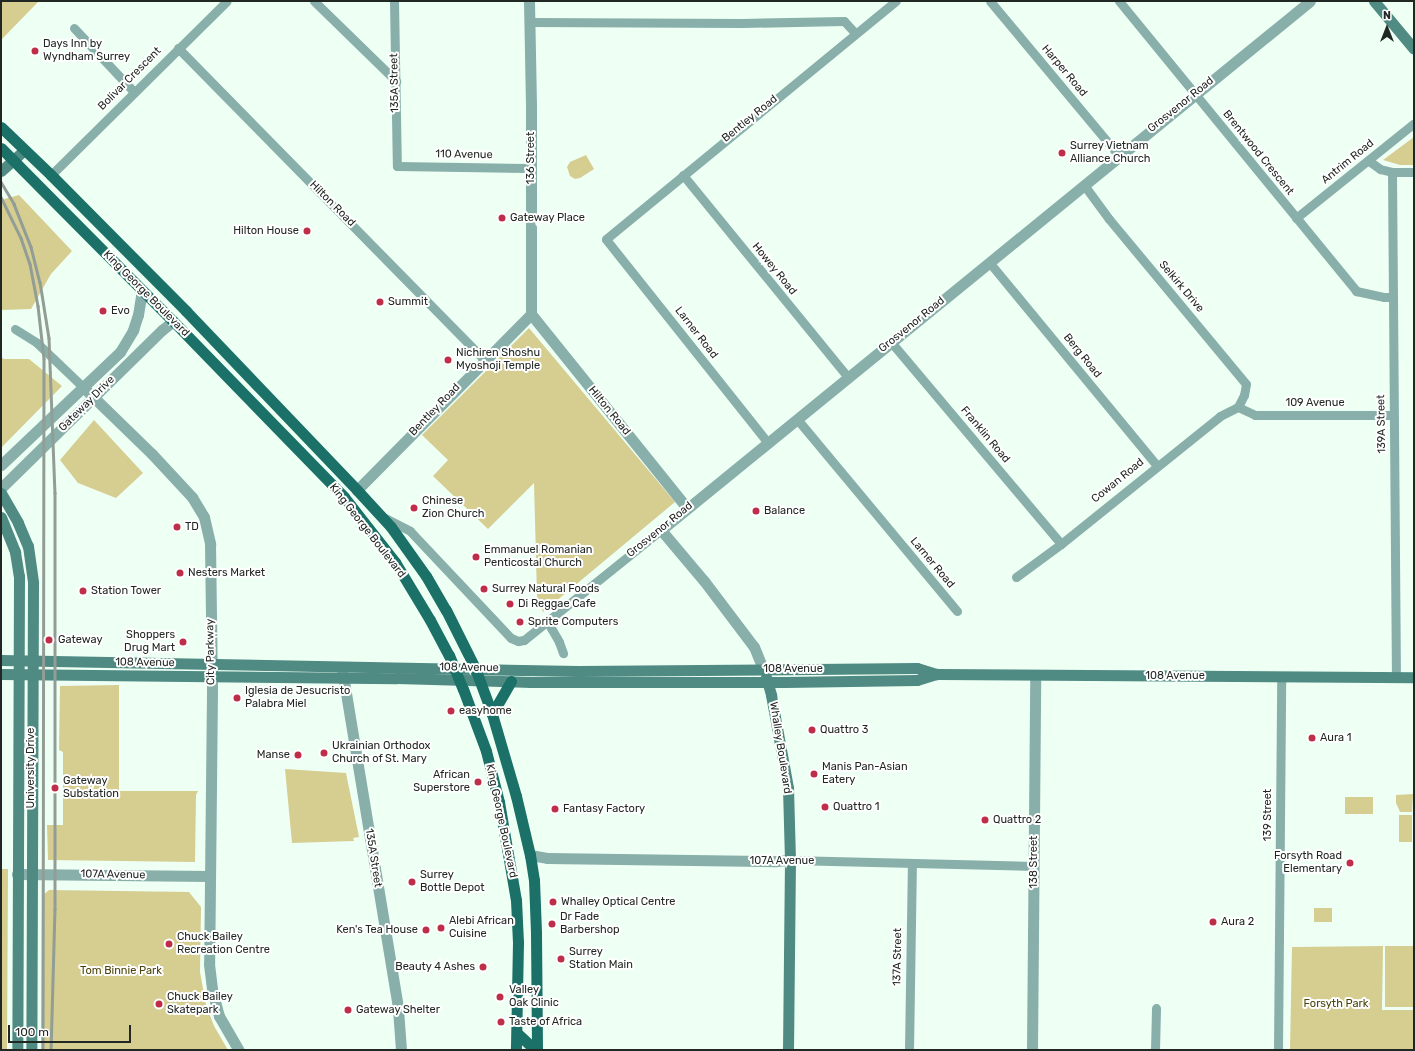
<!DOCTYPE html>
<html>
<head>
<meta charset="utf-8">
<style>
	body { margin:0 }
	#map { position:relative; width:1415px; height:1051px; overflow:hidden; background:#eefff4; font-family:Rubik,sans-serif }
	div>[style] { position:absolute }
	[style*='--x'] { left:calc(var(--x)*1px); top:calc(var(--y)*1px); width:calc(var(--w)*1px); rotate:calc(var(--a)*1deg) }
	.green>* { inset:0; background:#d6cd91; transform-origin:0 0 }
	.minor>* { height:9px; margin:-4.5px; padding:0 4.5px; transform-origin:4.5px; border-radius:4.5px; background:#89afaa }
	.tertiary>* { height:11px; margin:-5.5px; padding:0 5.5px; transform-origin:5.5px; border-radius:5.5px; background:#89afaa }
	.secondary>* { height:11px; margin:-5.5px; padding:0 5.5px; transform-origin:5.5px; border-radius:5.5px; background:#4f8a83 }
	.primary>* { height:11px; margin:-5.5px; padding:0 5.5px; transform-origin:5.5px; border-radius:5.5px; background:#1b7068 }
	.rail>* { height:2.5px; margin:-1.25px; padding:0 1.25px; transform-origin:1.25px; border-radius:1.25px; background:#919d95 }
	.dots>* { width:11px; height:11px; translate:-50% -50%; box-sizing:border-box; border:2px solid #fff; border-radius:50% }
	span { translate:-50% -50%; white-space:nowrap; text-align:center; line-height:1.15; -webkit-text-stroke:4px #fff; paint-order:stroke }
	.poi-label { font-size:11px; color:#212723 }
	.left { translate:0 -50%; text-align:left }
	.right { translate:-100% -50%; text-align:right }
	.street-label { font-size:11px; color:#212723 }
	.park-label { font-size:11px; color:#4a4309 }
	.frame { position:absolute; inset:0; border:2px solid #212723; pointer-events:none }
	.north { position:absolute; left:1367px; top:8px; width:40px; height:40px; -webkit-text-stroke:3px #fff; paint-order:stroke; rotate:0deg; font-size:11px; font-weight:700; line-height:16px; text-align:center; color:#212723 }
	.north::after { content:''; display:block; margin:auto; width:14px; height:18px; background:#212723; clip-path:polygon(50% 0,100% 100%,50% 72%,0 100%) }
	.scale { position:absolute; left:8px; top:1025px; width:123px; height:18px; box-sizing:border-box; border:2px solid #212723; border-top:0; padding-left:5px; font-size:12px; line-height:14px; white-space:nowrap; color:#212723; -webkit-text-stroke:3px #fff; paint-order:stroke }
</style>
</head>
<body>
<div id="map">
	<div class="green">
		<div style="clip-path:polygon(1px 1px,39px 1px,1px 40px)"></div>
		<div style="clip-path:polygon(1414px 137px,1414px 165px,1400px 165px,1383px 160px)"></div>
		<div style="clip-path:polygon(586px 155px,594px 169px,580px 178px,575px 179px,570px 176px,567px 167px,570px 162px)"></div>
		<div style="clip-path:polygon(19px 195px,72px 251px,51px 274px,31px 309px,1px 310px,1px 200px)"></div>
		<div style="clip-path:polygon(529px 328px,675px 502px,543px 612px,537px 596px,534px 483px,488px 529px,433px 476px,448px 460px,422px 435px)"></div>
		<div style="clip-path:polygon(1px 357px,4px 359px,29px 359px,62px 386px,1px 448px)"></div>
		<div style="clip-path:polygon(94px 420px,143px 473px,116px 498px,78px 483px,60px 460px)"></div>
		<div style="clip-path:polygon(119px 685px,119px 791px,198px 791px,196px 795px,195px 862px,48px 860px,47px 825px,63px 825px,63px 752px,59px 750px,60px 686px)"></div>
		<div style="clip-path:polygon(285px 769px,346px 773px,359px 837px,353px 838px,354px 841px,292px 843px)"></div>
		<div style="clip-path:polygon(1413px 794px,1412px 812px,1400px 812px,1396px 803px,1396px 795px)"></div>
		<div style="left:1373px;top:797px;width:17px;height:28px;rotate:90deg"></div>
		<div style="left:1399px;top:815px;width:13px;height:27px"></div>
		<div style="clip-path:polygon(1px 869px,8px 869px,7px 1050px,1px 1050px)"></div>
		<div style="clip-path:polygon(49px 890px,189px 892px,201px 907px,200px 972px,206px 1005px,214px 1026px,228px 1050px,41px 1050px,42px 896px)"></div>
		<div style="left:1314px;top:908px;width:18px;height:14px"></div>
		<div style="clip-path:polygon(1383px 946px,1382px 1010px,1414px 1010px,1414px 1050px,1290px 1050px,1292px 947px)"></div>
		<div style="left:1414px;top:946px;width:61px;height:29px;rotate:90deg"></div>
	</div>
	<div class="minor">
		<div style="--x:314;--y:1;--w:115;--a:44.3"></div>
		<div style="--x:394;--y:1;--w:165;--a:89"></div>
		<div style="--x:397;--y:166;--w:133;--a:0.9"></div>
		<div style="--x:990;--y:1;--w:202;--a:50.2"></div>
		<div style="--x:1119;--y:1;--w:375;--a:50.7"></div>
		<div style="--x:1356;--y:291;--w:29;--a:12"></div>
		<div style="--x:1384;--y:297;--w:8;--a:0"></div>
		<div style="--x:529;--y:22;--w:213;--a:0.3"></div>
		<div style="--x:742;--y:23;--w:102;--a:-1.1"></div>
		<div style="--x:844;--y:21;--w:16;--a:47"></div>
		<div style="--x:74;--y:28;--w:88;--a:46.8"></div>
		<div style="--x:178;--y:48;--w:438;--a:45.5"></div>
		<div style="--x:1369;--y:161;--w:14;--a:36"></div>
		<div style="--x:1380;--y:169;--w:12;--a:14"></div>
		<div style="--x:1392;--y:172;--w:22;--a:0"></div>
		<div style="--x:1392;--y:172;--w:504;--a:89.55"></div>
		<div style="--x:51;--y:175;--w:247;--a:-44.7"></div>
		<div style="--x:683;--y:175;--w:261;--a:50.8"></div>
		<div style="--x:1084;--y:185;--w:42;--a:53.7"></div>
		<div style="--x:1109;--y:219;--w:214;--a:50.3"></div>
		<div style="--x:1246;--y:384;--w:11;--a:100"></div>
		<div style="--x:1244;--y:395;--w:13;--a:117"></div>
		<div style="--x:1296;--y:218;--w:151;--a:-38.8"></div>
		<div style="--x:989;--y:262;--w:264;--a:50.5"></div>
		<div style="--x:15;--y:329;--w:26;--a:32"></div>
		<div style="--x:37;--y:343;--w:64;--a:43.7"></div>
		<div style="--x:891;--y:342;--w:264;--a:49.9"></div>
		<div style="--x:1238;--y:407;--w:19;--a:25"></div>
		<div style="--x:1255;--y:415;--w:138;--a:0"></div>
		<div style="--x:797;--y:419;--w:250;--a:50.2"></div>
		<div style="--x:768;--y:443;--w:260;--a:-128.5"></div>
		<div style="--x:606;--y:239;--w:375;--a:-39.4"></div>
		<div style="--x:385;--y:518;--w:28;--a:27"></div>
		<div style="--x:410;--y:531;--w:147;--a:46.7"></div>
		<div style="--x:511;--y:638;--w:8;--a:23"></div>
		<div style="--x:518;--y:641;--w:6;--a:-9"></div>
		<div style="--x:524;--y:640;--w:176;--a:-38.8"></div>
		<div style="--x:1016;--y:577;--w:56;--a:-36.3"></div>
		<div style="--x:1061;--y:544;--w:204;--a:-38.8"></div>
		<div style="--x:1220;--y:416;--w:20;--a:-27"></div>
		<div style="--x:547;--y:621;--w:24;--a:60"></div>
		<div style="--x:559;--y:642;--w:12;--a:70"></div>
		<div style="--x:790;--y:860;--w:244;--a:1.4"></div>
		<div style="--x:909;--y:1050;--w:187;--a:-89.1"></div>
		<div style="--x:1155;--y:1050;--w:42;--a:-88.6"></div>
		<div style="--x:1278;--y:1050;--w:373;--a:-89.5"></div>
	</div>
	<div class="tertiary">
		<div style="--x:529;--y:1;--w:103;--a:88.9"></div>
		<div style="--x:531;--y:104;--w:210;--a:90"></div>
		<div style="--x:531;--y:314;--w:249;--a:51.2"></div>
		<div style="--x:83;--y:387;--w:96;--a:44.2"></div>
		<div style="--x:152;--y:454;--w:59;--a:47.1"></div>
		<div style="--x:192;--y:497;--w:23;--a:59"></div>
		<div style="--x:204;--y:517;--w:28;--a:77"></div>
		<div style="--x:210;--y:544;--w:147;--a:89.2"></div>
		<div style="--x:212;--y:691;--w:273;--a:90.6"></div>
		<div style="--x:209;--y:964;--w:26;--a:83"></div>
		<div style="--x:212;--y:990;--w:27;--a:75"></div>
		<div style="--x:219;--y:1016;--w:39;--a:60"></div>
		<div style="--x:1;--y:465;--w:164;--a:-43.5"></div>
		<div style="--x:120;--y:352;--w:26;--a:-59"></div>
		<div style="--x:133;--y:330;--w:16;--a:-72"></div>
		<div style="--x:138;--y:315;--w:24;--a:-81"></div>
		<div style="--x:1;--y:488;--w:226;--a:-44.5"></div>
		<div style="--x:162;--y:330;--w:14;--a:-39"></div>
		<div style="--x:357;--y:490;--w:247;--a:-45.3"></div>
		<div style="--x:342;--y:669;--w:345;--a:80.6"></div>
		<div style="--x:398;--y:1009;--w:41;--a:85.8"></div>
		<div style="--x:763;--y:669;--w:24;--a:-112"></div>
		<div style="--x:754;--y:647;--w:83;--a:-127.1"></div>
		<div style="--x:704;--y:581;--w:67;--a:-130.1"></div>
		<div style="--x:661;--y:530;--w:837;--a:-39.18"></div>
		<div style="--x:530;--y:855;--w:17;--a:10"></div>
		<div style="--x:547;--y:858;--w:229;--a:0.8"></div>
		<div style="--x:776;--y:861;--w:14;--a:-4"></div>
		<div style="--x:17;--y:874;--w:192;--a:0.6"></div>
		<div style="--x:1032;--y:1050;--w:375;--a:-89.5"></div>
	</div>
	<div class="secondary">
		<div style="--x:1374;--y:1;--w:62;--a:50.2"></div>
		<div style="--x:1;--y:171;--w:31;--a:-42"></div>
		<div style="--x:1;--y:493;--w:34;--a:60"></div>
		<div style="--x:18;--y:523;--w:25;--a:67"></div>
		<div style="--x:28;--y:546;--w:37;--a:82"></div>
		<div style="--x:33;--y:583;--w:467;--a:90.2"></div>
		<div style="--x:1;--y:517;--w:38;--a:68"></div>
		<div style="--x:15;--y:552;--w:24;--a:81"></div>
		<div style="--x:19;--y:576;--w:474;--a:90.2"></div>
		<div style="--x:1;--y:660;--w:577;--a:1.09"></div>
		<div style="--x:578;--y:671;--w:339;--a:-0.5"></div>
		<div style="--x:917;--y:668;--w:21;--a:17"></div>
		<div style="--x:1;--y:674;--w:396;--a:0.6"></div>
		<div style="--x:397;--y:678;--w:134;--a:1.7"></div>
		<div style="--x:531;--y:682;--w:254;--a:0"></div>
		<div style="--x:785;--y:682;--w:132;--a:-0.9"></div>
		<div style="--x:917;--y:680;--w:21;--a:-17"></div>
		<div style="--x:937;--y:674;--w:477;--a:0.4"></div>
		<div style="--x:766;--y:677;--w:19;--a:74"></div>
		<div style="--x:771;--y:695;--w:95;--a:79.6"></div>
		<div style="--x:788;--y:788;--w:72;--a:88.4"></div>
		<div style="--x:790;--y:860;--w:190;--a:90.6"></div>
	</div>
	<div class="primary">
		<div style="--x:1;--y:127;--w:69;--a:43.8"></div>
		<div style="--x:51;--y:175;--w:192;--a:45.2"></div>
		<div style="--x:186;--y:311;--w:248;--a:46.3"></div>
		<div style="--x:357;--y:490;--w:50;--a:47.4"></div>
		<div style="--x:391;--y:527;--w:60;--a:54.5"></div>
		<div style="--x:426;--y:576;--w:39;--a:60"></div>
		<div style="--x:446;--y:610;--w:65;--a:63.4"></div>
		<div style="--x:475;--y:668;--w:49;--a:69.7"></div>
		<div style="--x:492;--y:714;--w:85;--a:73.7"></div>
		<div style="--x:516;--y:796;--w:61;--a:76.7"></div>
		<div style="--x:530;--y:855;--w:25;--a:81"></div>
		<div style="--x:534;--y:880;--w:53;--a:87.8"></div>
		<div style="--x:536;--y:933;--w:117;--a:89.5"></div>
		<div style="--x:1;--y:148;--w:244;--a:45.2"></div>
		<div style="--x:173;--y:321;--w:245;--a:45.8"></div>
		<div style="--x:344;--y:497;--w:83;--a:51.9"></div>
		<div style="--x:395;--y:562;--w:68;--a:58.9"></div>
		<div style="--x:430;--y:620;--w:40;--a:62"></div>
		<div style="--x:449;--y:655;--w:37;--a:68"></div>
		<div style="--x:463;--y:689;--w:66;--a:69.6"></div>
		<div style="--x:486;--y:751;--w:53;--a:75.7"></div>
		<div style="--x:499;--y:802;--w:99;--a:80.2"></div>
		<div style="--x:516;--y:900;--w:42;--a:87.3"></div>
		<div style="--x:518;--y:942;--w:108;--a:91.1"></div>
		<div style="--x:492;--y:714;--w:38;--a:-60"></div>
		<div style="--x:517;--y:1033;--w:25;--a:43"></div>
	</div>
	<div class="rail">
		<div style="--x:1;--y:182;--w:26;--a:59"></div>
		<div style="--x:14;--y:204;--w:46;--a:68.4"></div>
		<div style="--x:31;--y:247;--w:36;--a:76"></div>
		<div style="--x:40;--y:282;--w:57;--a:80.9"></div>
		<div style="--x:49;--y:338;--w:155;--a:87.8"></div>
		<div style="--x:55;--y:493;--w:416;--a:90"></div>
		<div style="--x:55;--y:909;--w:141;--a:91.6"></div>
		<div style="--x:1;--y:197;--w:46;--a:64"></div>
		<div style="--x:21;--y:238;--w:28;--a:71"></div>
		<div style="--x:30;--y:264;--w:43;--a:79.2"></div>
		<div style="--x:38;--y:306;--w:53;--a:83.5"></div>
		<div style="--x:44;--y:359;--w:691;--a:90.08"></div>
	</div>
	<div class="dots">
		<div style="left:35px;top:51px;background:#bf2e48"></div>
		<div style="left:1062px;top:153px;background:#bf2e48"></div>
		<div style="left:502px;top:218px;background:#bf2e48"></div>
		<div style="left:307px;top:231px;background:#bf2e48"></div>
		<div style="left:380px;top:302px;background:#bf2e48"></div>
		<div style="left:103px;top:311px;background:#bf2e48"></div>
		<div style="left:448px;top:360px;background:#bf2e48"></div>
		<div style="left:414px;top:508px;background:#bf2e48"></div>
		<div style="left:756px;top:511px;background:#bf2e48"></div>
		<div style="left:177px;top:527px;background:#bf2e48"></div>
		<div style="left:476px;top:557px;background:#bf2e48"></div>
		<div style="left:180px;top:573px;background:#bf2e48"></div>
		<div style="left:484px;top:589px;background:#bf2e48"></div>
		<div style="left:83px;top:591px;background:#bf2e48"></div>
		<div style="left:510px;top:604px;background:#bf2e48"></div>
		<div style="left:520px;top:622px;background:#bf2e48"></div>
		<div style="left:49px;top:640px;background:#bf2e48"></div>
		<div style="left:183px;top:642px;background:#bf2e48"></div>
		<div style="left:237px;top:698px;background:#bf2e48"></div>
		<div style="left:451px;top:711px;background:#bf2e48"></div>
		<div style="left:812px;top:730px;background:#bf2e48"></div>
		<div style="left:1312px;top:738px;background:#bf2e48"></div>
		<div style="left:324px;top:753px;background:#bf2e48"></div>
		<div style="left:298px;top:755px;background:#bf2e48"></div>
		<div style="left:814px;top:774px;background:#bf2e48"></div>
		<div style="left:478px;top:782px;background:#bf2e48"></div>
		<div style="left:55px;top:788px;background:#bf2e48"></div>
		<div style="left:825px;top:807px;background:#bf2e48"></div>
		<div style="left:555px;top:809px;background:#bf2e48"></div>
		<div style="left:985px;top:820px;background:#bf2e48"></div>
		<div style="left:1350px;top:863px;background:#bf2e48"></div>
		<div style="left:412px;top:882px;background:#bf2e48"></div>
		<div style="left:553px;top:902px;background:#bf2e48"></div>
		<div style="left:1213px;top:922px;background:#bf2e48"></div>
		<div style="left:552px;top:924px;background:#bf2e48"></div>
		<div style="left:441px;top:928px;background:#bf2e48"></div>
		<div style="left:426px;top:930px;background:#bf2e48"></div>
		<div style="left:169px;top:944px;background:#bf2e48"></div>
		<div style="left:561px;top:959px;background:#bf2e48"></div>
		<div style="left:483px;top:967px;background:#bf2e48"></div>
		<div style="left:500px;top:997px;background:#bf2e48"></div>
		<div style="left:159px;top:1004px;background:#bf2e48"></div>
		<div style="left:348px;top:1010px;background:#bf2e48"></div>
		<div style="left:501px;top:1022px;background:#bf2e48"></div>
	</div>
	<div class="poi-label">
		<span class="left" style="left:43px;top:51px">Days Inn by<br>Wyndham Surrey</span>
		<span class="left" style="left:1070px;top:153px">Surrey Vietnam<br>Alliance Church</span>
		<span class="left" style="left:510px;top:218px">Gateway Place</span>
		<span class="right" style="left:299px;top:231px">Hilton House</span>
		<span class="left" style="left:388px;top:302px">Summit</span>
		<span class="left" style="left:111px;top:311px">Evo</span>
		<span class="left" style="left:456px;top:360px">Nichiren Shoshu<br>Myoshoji Temple</span>
		<span class="left" style="left:422px;top:508px">Chinese<br>Zion Church</span>
		<span class="left" style="left:764px;top:511px">Balance</span>
		<span class="left" style="left:185px;top:527px">TD</span>
		<span class="left" style="left:484px;top:557px">Emmanuel Romanian<br>Penticostal Church</span>
		<span class="left" style="left:188px;top:573px">Nesters Market</span>
		<span class="left" style="left:492px;top:589px">Surrey Natural Foods</span>
		<span class="left" style="left:91px;top:591px">Station Tower</span>
		<span class="left" style="left:518px;top:604px">Di Reggae Cafe</span>
		<span class="left" style="left:528px;top:622px">Sprite Computers</span>
		<span class="right" style="left:175px;top:642px">Shoppers<br>Drug Mart</span>
		<span class="left" style="left:58px;top:640px">Gateway</span>
		<span class="left" style="left:245px;top:698px">Iglesia de Jesucristo<br>Palabra Miel</span>
		<span class="left" style="left:459px;top:711px">easyhome</span>
		<span class="left" style="left:820px;top:730px">Quattro 3</span>
		<span class="left" style="left:1320px;top:738px">Aura 1</span>
		<span class="left" style="left:332px;top:753px">Ukrainian Orthodox<br>Church of St. Mary</span>
		<span class="right" style="left:290px;top:755px">Manse</span>
		<span class="left" style="left:822px;top:774px">Manis Pan-Asian<br>Eatery</span>
		<span class="right" style="left:470px;top:782px">African<br>Superstore</span>
		<span class="left" style="left:63px;top:788px">Gateway<br>Substation</span>
		<span class="left" style="left:833px;top:807px">Quattro 1</span>
		<span class="left" style="left:563px;top:809px">Fantasy Factory</span>
		<span class="left" style="left:993px;top:820px">Quattro 2</span>
		<span class="right" style="left:1342px;top:863px">Forsyth Road<br>Elementary</span>
		<span class="left" style="left:420px;top:882px">Surrey<br>Bottle Depot</span>
		<span class="left" style="left:561px;top:902px">Whalley Optical Centre</span>
		<span class="left" style="left:560px;top:924px">Dr Fade<br>Barbershop</span>
		<span class="left" style="left:449px;top:928px">Alebi African<br>Cuisine</span>
		<span class="left" style="left:1221px;top:922px">Aura 2</span>
		<span class="right" style="left:418px;top:930px">Ken's Tea House</span>
		<span class="left" style="left:177px;top:944px">Chuck Bailey<br>Recreation Centre</span>
		<span class="left" style="left:569px;top:959px">Surrey<br>Station Main</span>
		<span class="right" style="left:475px;top:967px">Beauty 4 Ashes</span>
		<span class="left" style="left:509px;top:997px">Valley<br>Oak Clinic</span>
		<span class="left" style="left:167px;top:1004px">Chuck Bailey<br>Skatepark</span>
		<span class="left" style="left:356px;top:1010px">Gateway Shelter</span>
		<span class="left" style="left:509px;top:1022px">Taste of Africa</span>
	</div>
	<div class="street-label">
		<span style="left:1064px;top:71px;rotate:50deg">Harper Road</span>
		<span style="left:130px;top:79px;rotate:-45deg">Bolivar Crescent</span>
		<span style="left:395px;top:83px;rotate:-91deg">135A Street</span>
		<span style="left:1181px;top:105px;rotate:-39deg">Grosvenor Road</span>
		<span style="left:750px;top:119px;rotate:-39deg">Bentley Road</span>
		<span style="left:1258px;top:153px;rotate:51deg">Brentwood Crescent</span>
		<span style="left:464px;top:155px;rotate:1deg">110 Avenue</span>
		<span style="left:531px;top:158px;rotate:-90deg">136 Street</span>
		<span style="left:1348px;top:162px;rotate:-39deg">Antrim Road</span>
		<span style="left:332px;top:204px;rotate:45deg">Hilton Road</span>
		<span style="left:774px;top:269px;rotate:51deg">Howey Road</span>
		<span style="left:1181px;top:287px;rotate:50deg">Selkirk Drive</span>
		<span style="left:146px;top:294px;rotate:45deg">King George Boulevard</span>
		<span style="left:912px;top:325px;rotate:-39deg">Grosvenor Road</span>
		<span style="left:696px;top:333px;rotate:52deg">Larner Road</span>
		<span style="left:1082px;top:356px;rotate:51deg">Berg Road</span>
		<span style="left:1315px;top:403px">109 Avenue</span>
		<span style="left:87px;top:404px;rotate:-45deg">Gateway Drive</span>
		<span style="left:435px;top:410px;rotate:-46deg">Bentley Road</span>
		<span style="left:609px;top:411px;rotate:51deg">Hilton Road</span>
		<span style="left:1382px;top:424px;rotate:-91deg">139A Street</span>
		<span style="left:985px;top:435px;rotate:50deg">Franklin Road</span>
		<span style="left:1118px;top:481px;rotate:-39deg">Cowan Road</span>
		<span style="left:660px;top:530px;rotate:-39deg">Grosvenor Road</span>
		<span style="left:367px;top:531px;rotate:52deg">King George Boulevard</span>
		<span style="left:932px;top:563px;rotate:50deg">Larner Road</span>
		<span style="left:211px;top:652px;rotate:-91deg">City Parkway</span>
		<span style="left:145px;top:663px;rotate:1deg">108 Avenue</span>
		<span style="left:469px;top:668px;rotate:1deg">108 Avenue</span>
		<span style="left:793px;top:669px">108 Avenue</span>
		<span style="left:1175px;top:676px">108 Avenue</span>
		<span style="left:780px;top:748px;rotate:81deg">Whalley Boulevard</span>
		<span style="left:31px;top:768px;rotate:-90deg">University Drive</span>
		<span style="left:1268px;top:815px;rotate:-90deg">139 Street</span>
		<span style="left:501px;top:821px;rotate:78deg">King George Boulevard</span>
		<span style="left:373px;top:858px;rotate:81deg">135A Street</span>
		<span style="left:782px;top:861px">107A Avenue</span>
		<span style="left:1034px;top:862px;rotate:-90deg">138 Street</span>
		<span style="left:113px;top:875px;rotate:1deg">107A Avenue</span>
		<span style="left:898px;top:957px;rotate:-89deg">137A Street</span>
	</div>
	<div class="park-label">
		<span style="left:121px;top:971px">Tom Binnie Park</span>
		<span style="left:1336px;top:1004px">Forsyth Park</span>
	</div>
	<div class="frame"></div>
	<div class="north">N</div>
	<div class="scale">100 m</div>
</div>
</body>
</html>
